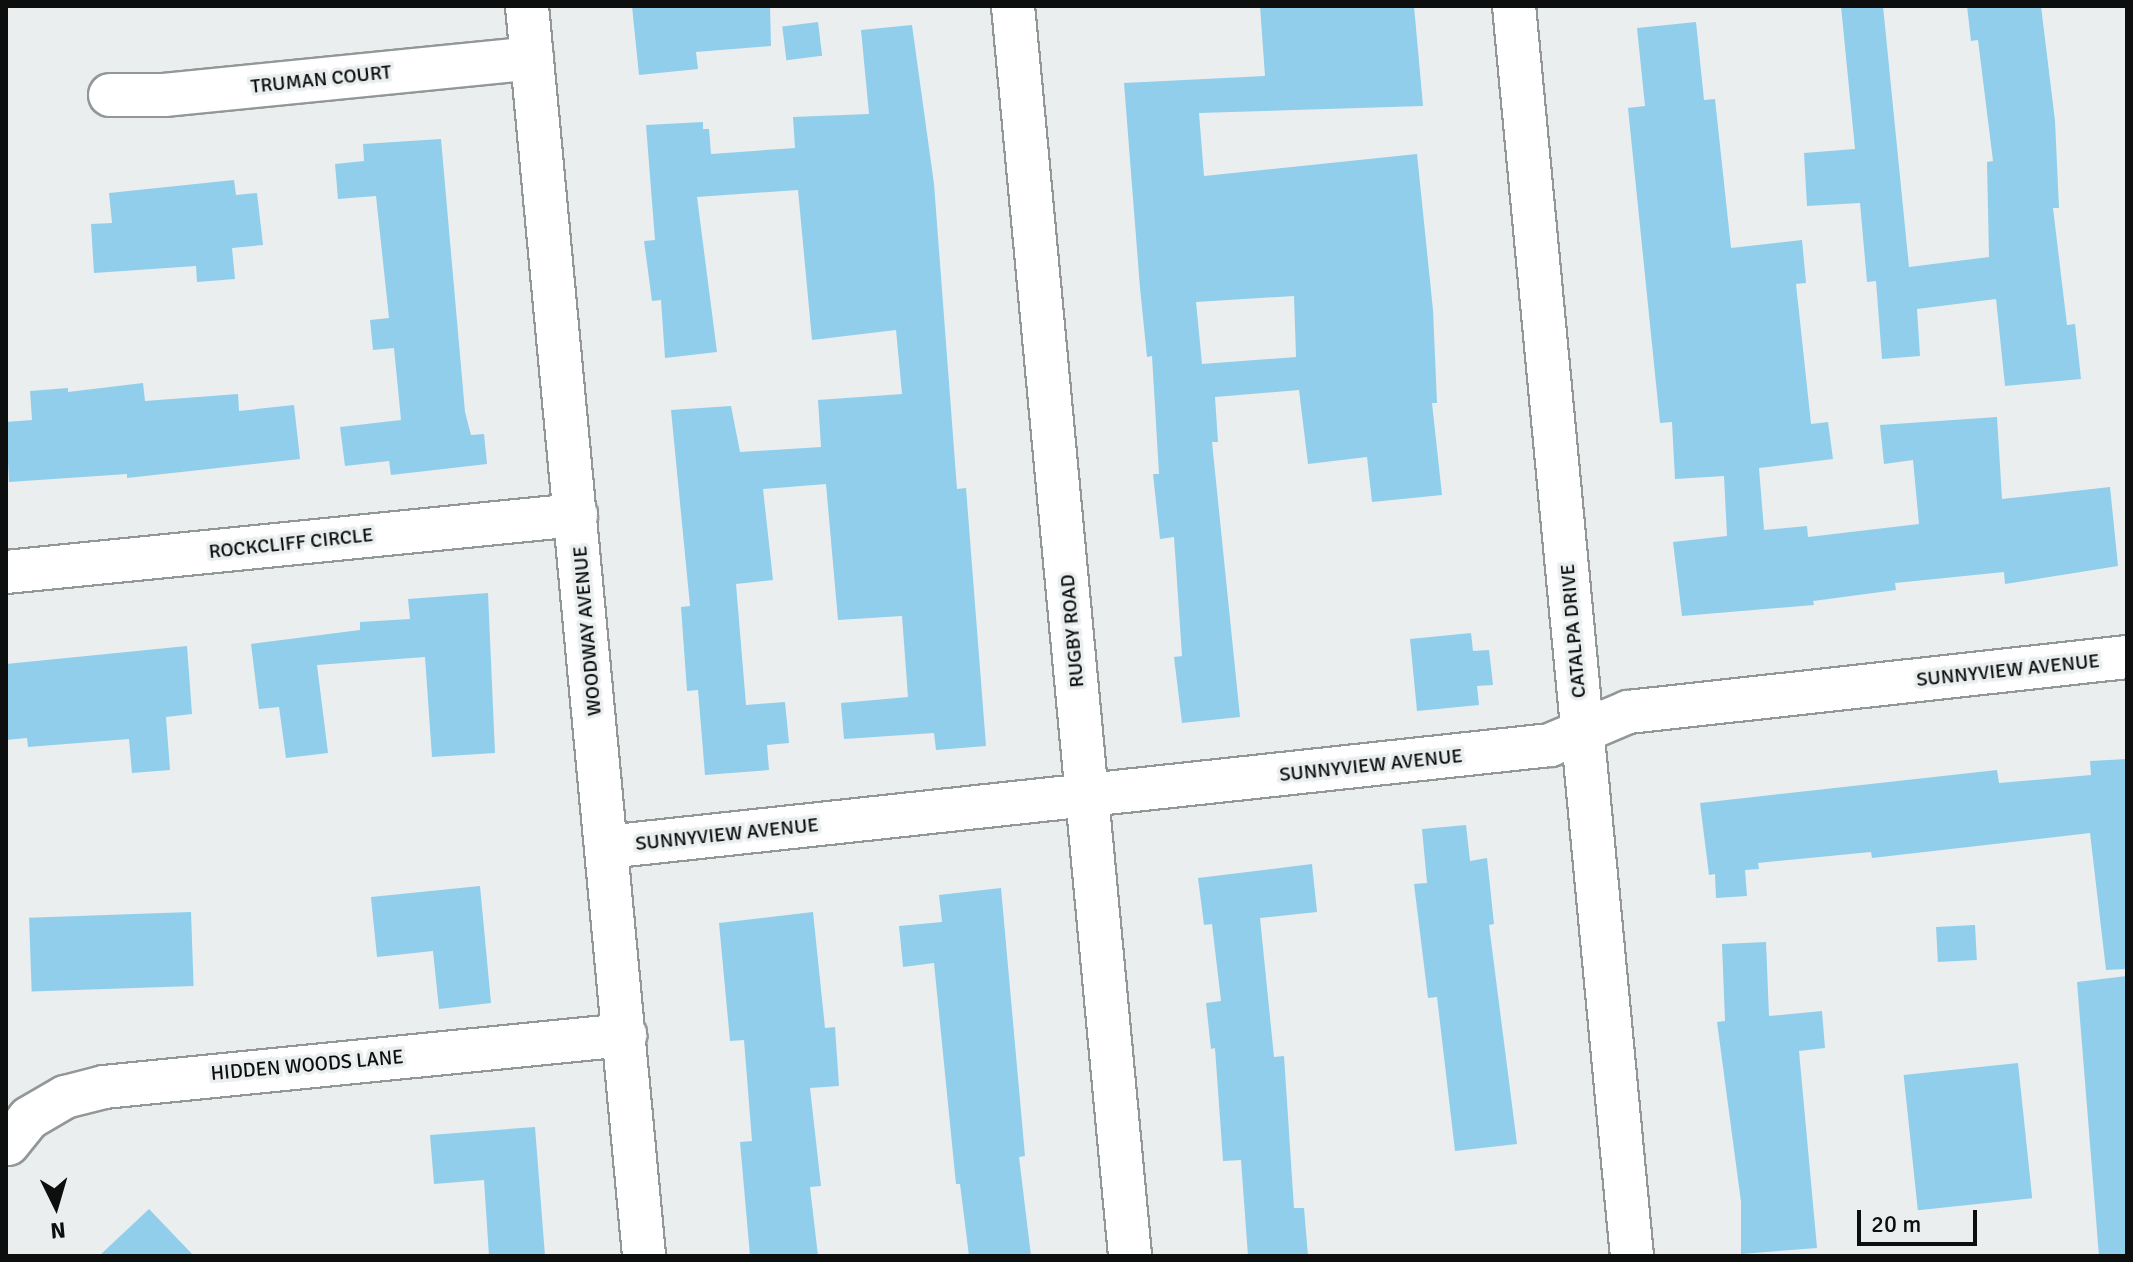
<!DOCTYPE html>
<html>
<head>
<meta charset="utf-8">
<style>
	body { margin:0 }
	#map { position:relative; width:2133px; height:1262px; overflow:hidden; background:#eaeeef; font-family:Signika,sans-serif }
	div>[style] { position:absolute }
	[style*='--x'] { left:calc(var(--x)*1px); top:calc(var(--y)*1px); width:calc(var(--w)*1px); rotate:calc(var(--a)*1deg) }
	.building>* { inset:0; background:#91ceeb; transform-origin:0 0 }
	.roads { filter:drop-shadow(2px 0 #929797) drop-shadow(-2px 0 #929797) drop-shadow(0 2px #929797) drop-shadow(0 -2px #929797) }
	.minor>* { height:42px; margin:-21px; padding:0 21px; transform-origin:21px; border-radius:21px; background:#fff }
	span { translate:-50% -50%; white-space:nowrap; text-align:center; line-height:1.15; -webkit-text-stroke:7px #eaeeef; paint-order:stroke }
	.street-label { font-size:20px; color:#0d0f0f }
	.frame { position:absolute; inset:0; border:8px solid #0d0f0f; pointer-events:none }
	.north { position:absolute; left:16px; top:1166px; width:80px; height:80px; -webkit-text-stroke:6px #eaeeef; paint-order:stroke; rotate:175deg; font-size:22px; font-weight:700; line-height:32px; text-align:center; color:#0d0f0f }
	.north::after { content:''; display:block; margin:auto; width:28px; height:36px; background:#0d0f0f; clip-path:polygon(50% 0,100% 100%,50% 72%,0 100%) }
	.scale { position:absolute; left:1857px; top:1210px; width:120px; height:36px; box-sizing:border-box; border:4px solid #0d0f0f; border-top:0; padding-left:10px; font-size:24px; line-height:28px; white-space:nowrap; color:#0d0f0f; -webkit-text-stroke:6px #eaeeef; paint-order:stroke }
</style>
</head>
<body>
<div id="map">
	<div class="building">
		<div style="clip-path:polygon(632px 6px,770px 6px,771px 46px,696px 52px,698px 69px,639px 75px)"></div>
		<div style="clip-path:polygon(evenodd,1260px 6px,1414px 6px,1423px 106px,1199px 113px,1204px 176px,1417px 154px,1433px 310px,1437px 403px,1432px 403px,1442px 495px,1372px 502px,1367px 457px,1308px 464px,1299px 390px,1215px 397px,1218px 442px,1212px 442px,1240px 717px,1182px 723px,1174px 657px,1182px 656px,1174px 537px,1160px 539px,1153px 474px,1159px 474px,1152px 356px,1147px 357px,1140px 288px,1124px 83px,1265px 76px,1260px 6px,1294px 296px,1296px 357px,1202px 364px,1196px 302px,1294px 296px)"></div>
		<div style="clip-path:polygon(1841px 6px,1883px 6px,1909px 267px,1989px 257px,1987px 162px,1993px 161px,1978px 40px,1971px 41px,1967px 6px,2041px 6px,2055px 121px,2059px 208px,2053px 208px,2067px 325px,2075px 324px,2081px 379px,2005px 386px,1996px 299px,1917px 309px,1920px 356px,1882px 359px,1876px 281px,1867px 282px,1860px 203px,1807px 206px,1804px 153px,1855px 149px)"></div>
		<div style="left:818px;top:22px;width:34px;height:36px;rotate:83deg"></div>
		<div style="clip-path:polygon(1696px 22px,1704px 100px,1715px 99px,1731px 248px,1802px 240px,1806px 283px,1796px 284px,1811px 424px,1828px 422px,1833px 459px,1759px 468px,1764px 530px,1807px 526px,1808px 537px,1919px 524px,1913px 460px,1884px 464px,1880px 425px,1997px 417px,2002px 499px,2110px 487px,2118px 566px,2005px 584px,2004px 572px,1895px 583px,1896px 590px,1813px 601px,1814px 605px,1682px 616px,1673px 542px,1727px 536px,1724px 476px,1675px 479px,1672px 422px,1660px 423px,1628px 108px,1645px 106px,1637px 28px)"></div>
		<div style="clip-path:polygon(912px 25px,934px 184px,957px 489px,966px 488px,986px 746px,936px 750px,934px 733px,844px 739px,841px 703px,908px 697px,902px 616px,838px 620px,826px 484px,763px 489px,773px 580px,736px 584px,746px 705px,785px 702px,789px 743px,767px 745px,769px 770px,705px 775px,698px 690px,687px 691px,681px 607px,690px 606px,671px 410px,731px 406px,740px 452px,821px 447px,818px 400px,902px 394px,896px 330px,812px 340px,798px 190px,697px 197px,717px 352px,665px 358px,661px 300px,652px 301px,644px 241px,655px 240px,646px 125px,703px 122px,703px 129px,709px 129px,711px 154px,795px 148px,793px 117px,869px 114px,861px 30px)"></div>
		<div style="clip-path:polygon(441px 139px,465px 412px,471px 435px,484px 434px,487px 464px,391px 475px,389px 461px,345px 466px,340px 427px,401px 420px,394px 348px,373px 350px,370px 320px,389px 318px,376px 196px,338px 199px,335px 164px,364px 161px,363px 144px)"></div>
		<div style="clip-path:polygon(234px 180px,236px 195px,257px 193px,263px 245px,232px 248px,235px 279px,197px 282px,196px 266px,94px 273px,91px 224px,112px 223px,109px 193px)"></div>
		<div style="clip-path:polygon(143px 383px,145px 401px,238px 394px,239px 411px,294px 405px,300px 459px,127px 478px,127px 474px,9px 482px,6px 422px,32px 420px,30px 391px,68px 388px,68px 392px)"></div>
		<div style="clip-path:polygon(488px 593px,495px 753px,432px 757px,425px 657px,317px 665px,328px 753px,286px 758px,279px 707px,259px 709px,251px 644px,360px 630px,360px 622px,410px 619px,408px 599px)"></div>
		<div style="clip-path:polygon(1471px 633px,1473px 651px,1489px 650px,1493px 685px,1477px 686px,1479px 705px,1417px 711px,1410px 639px)"></div>
		<div style="clip-path:polygon(187px 646px,192px 714px,166px 717px,170px 770px,132px 773px,129px 739px,28px 747px,27px 738px,6px 740px,6px 664px)"></div>
		<div style="clip-path:polygon(2127px 759px,2127px 969px,2106px 970px,2090px 833px,1872px 858px,1871px 852px,1758px 863px,1759px 869px,1745px 870px,1747px 896px,1716px 898px,1715px 874px,1709px 875px,1700px 803px,1997px 770px,1999px 783px,2091px 775px,2090px 761px)"></div>
		<div style="clip-path:polygon(1466px 825px,1470px 861px,1487px 858px,1494px 924px,1489px 925px,1517px 1144px,1455px 1151px,1437px 997px,1428px 998px,1414px 884px,1427px 883px,1422px 829px)"></div>
		<div style="clip-path:polygon(1312px 864px,1317px 912px,1260px 918px,1274px 1057px,1284px 1056px,1294px 1208px,1304px 1208px,1308px 1256px,1248px 1256px,1241px 1160px,1223px 1161px,1215px 1048px,1211px 1049px,1206px 1003px,1221px 1001px,1212px 924px,1204px 925px,1198px 878px)"></div>
		<div style="clip-path:polygon(480px 886px,491px 1003px,439px 1009px,433px 951px,377px 957px,371px 897px)"></div>
		<div style="clip-path:polygon(1001px 888px,1025px 1156px,1019px 1157px,1031px 1256px,969px 1256px,960px 1184px,956px 1184px,934px 963px,903px 967px,899px 926px,942px 922px,939px 895px)"></div>
		<div style="left:191px;top:912px;width:74px;height:162px;rotate:88deg"></div>
		<div style="clip-path:polygon(813px 912px,825px 1028px,835px 1027px,839px 1086px,810px 1088px,821px 1186px,810px 1187px,818px 1256px,750px 1256px,740px 1142px,752px 1141px,744px 1040px,730px 1041px,719px 923px)"></div>
		<div style="left:1975px;top:925px;width:35px;height:39px;rotate:87deg"></div>
		<div style="clip-path:polygon(1766px 942px,1769px 1016px,1822px 1011px,1825px 1048px,1799px 1051px,1817px 1248px,1741px 1254px,1741px 1202px,1717px 1022px,1725px 1021px,1722px 944px)"></div>
		<div style="clip-path:polygon(2127px 976px,2127px 1256px,2099px 1256px,2077px 982px)"></div>
		<div style="left:2018px;top:1063px;width:136px;height:115px;rotate:84deg"></div>
		<div style="clip-path:polygon(535px 1127px,545px 1256px,489px 1256px,484px 1180px,434px 1184px,430px 1135px)"></div>
		<div style="clip-path:polygon(149px 1209px,194px 1256px,99px 1256px)"></div>
	</div>
	<div class="roads">
		<div class="minor">
			<div style="--x:527;--y:6;--w:1255;--a:84.65"></div>
			<div style="--x:1013;--y:6;--w:1255;--a:84.65"></div>
			<div style="--x:1514;--y:6;--w:1256;--a:84.61"></div>
			<div style="--x:110;--y:95;--w:54;--a:0"></div>
			<div style="--x:164;--y:95;--w:370;--a:-5.7"></div>
			<div style="--x:6;--y:572;--w:573;--a:-5.71"></div>
			<div style="--x:607;--y:847;--w:949;--a:-6.17"></div>
			<div style="--x:1550;--y:745;--w:85;--a:-22.9"></div>
			<div style="--x:1628;--y:712;--w:502;--a:-6.29"></div>
			<div style="--x:8;--y:1144;--w:33;--a:-51"></div>
			<div style="--x:29;--y:1118;--w:42;--a:-30.3"></div>
			<div style="--x:65;--y:1097;--w:40;--a:-14.4"></div>
			<div style="--x:104;--y:1087;--w:524;--a:-5.7"></div>
		</div>
	</div>
	<div class="street-label">
		<span style="left:321px;top:79px;rotate:-6deg">TRUMAN COURT</span>
		<span style="left:291px;top:543px;rotate:-6deg">ROCKCLIFF CIRCLE</span>
		<span style="left:587px;top:631px;rotate:-95deg">WOODWAY AVENUE</span>
		<span style="left:1072px;top:631px;rotate:-95deg">RUGBY ROAD</span>
		<span style="left:1573px;top:631px;rotate:-95deg">CATALPA DRIVE</span>
		<span style="left:2008px;top:670px;rotate:-6deg">SUNNYVIEW AVENUE</span>
		<span style="left:1371px;top:765px;rotate:-6deg">SUNNYVIEW AVENUE</span>
		<span style="left:727px;top:834px;rotate:-6deg">SUNNYVIEW AVENUE</span>
		<span style="left:307px;top:1065px;rotate:-5deg">HIDDEN WOODS LANE</span>
	</div>
	<div class="frame"></div>
	<div class="north">N</div>
	<div class="scale">20 m</div>
</div>
</body>
</html>
